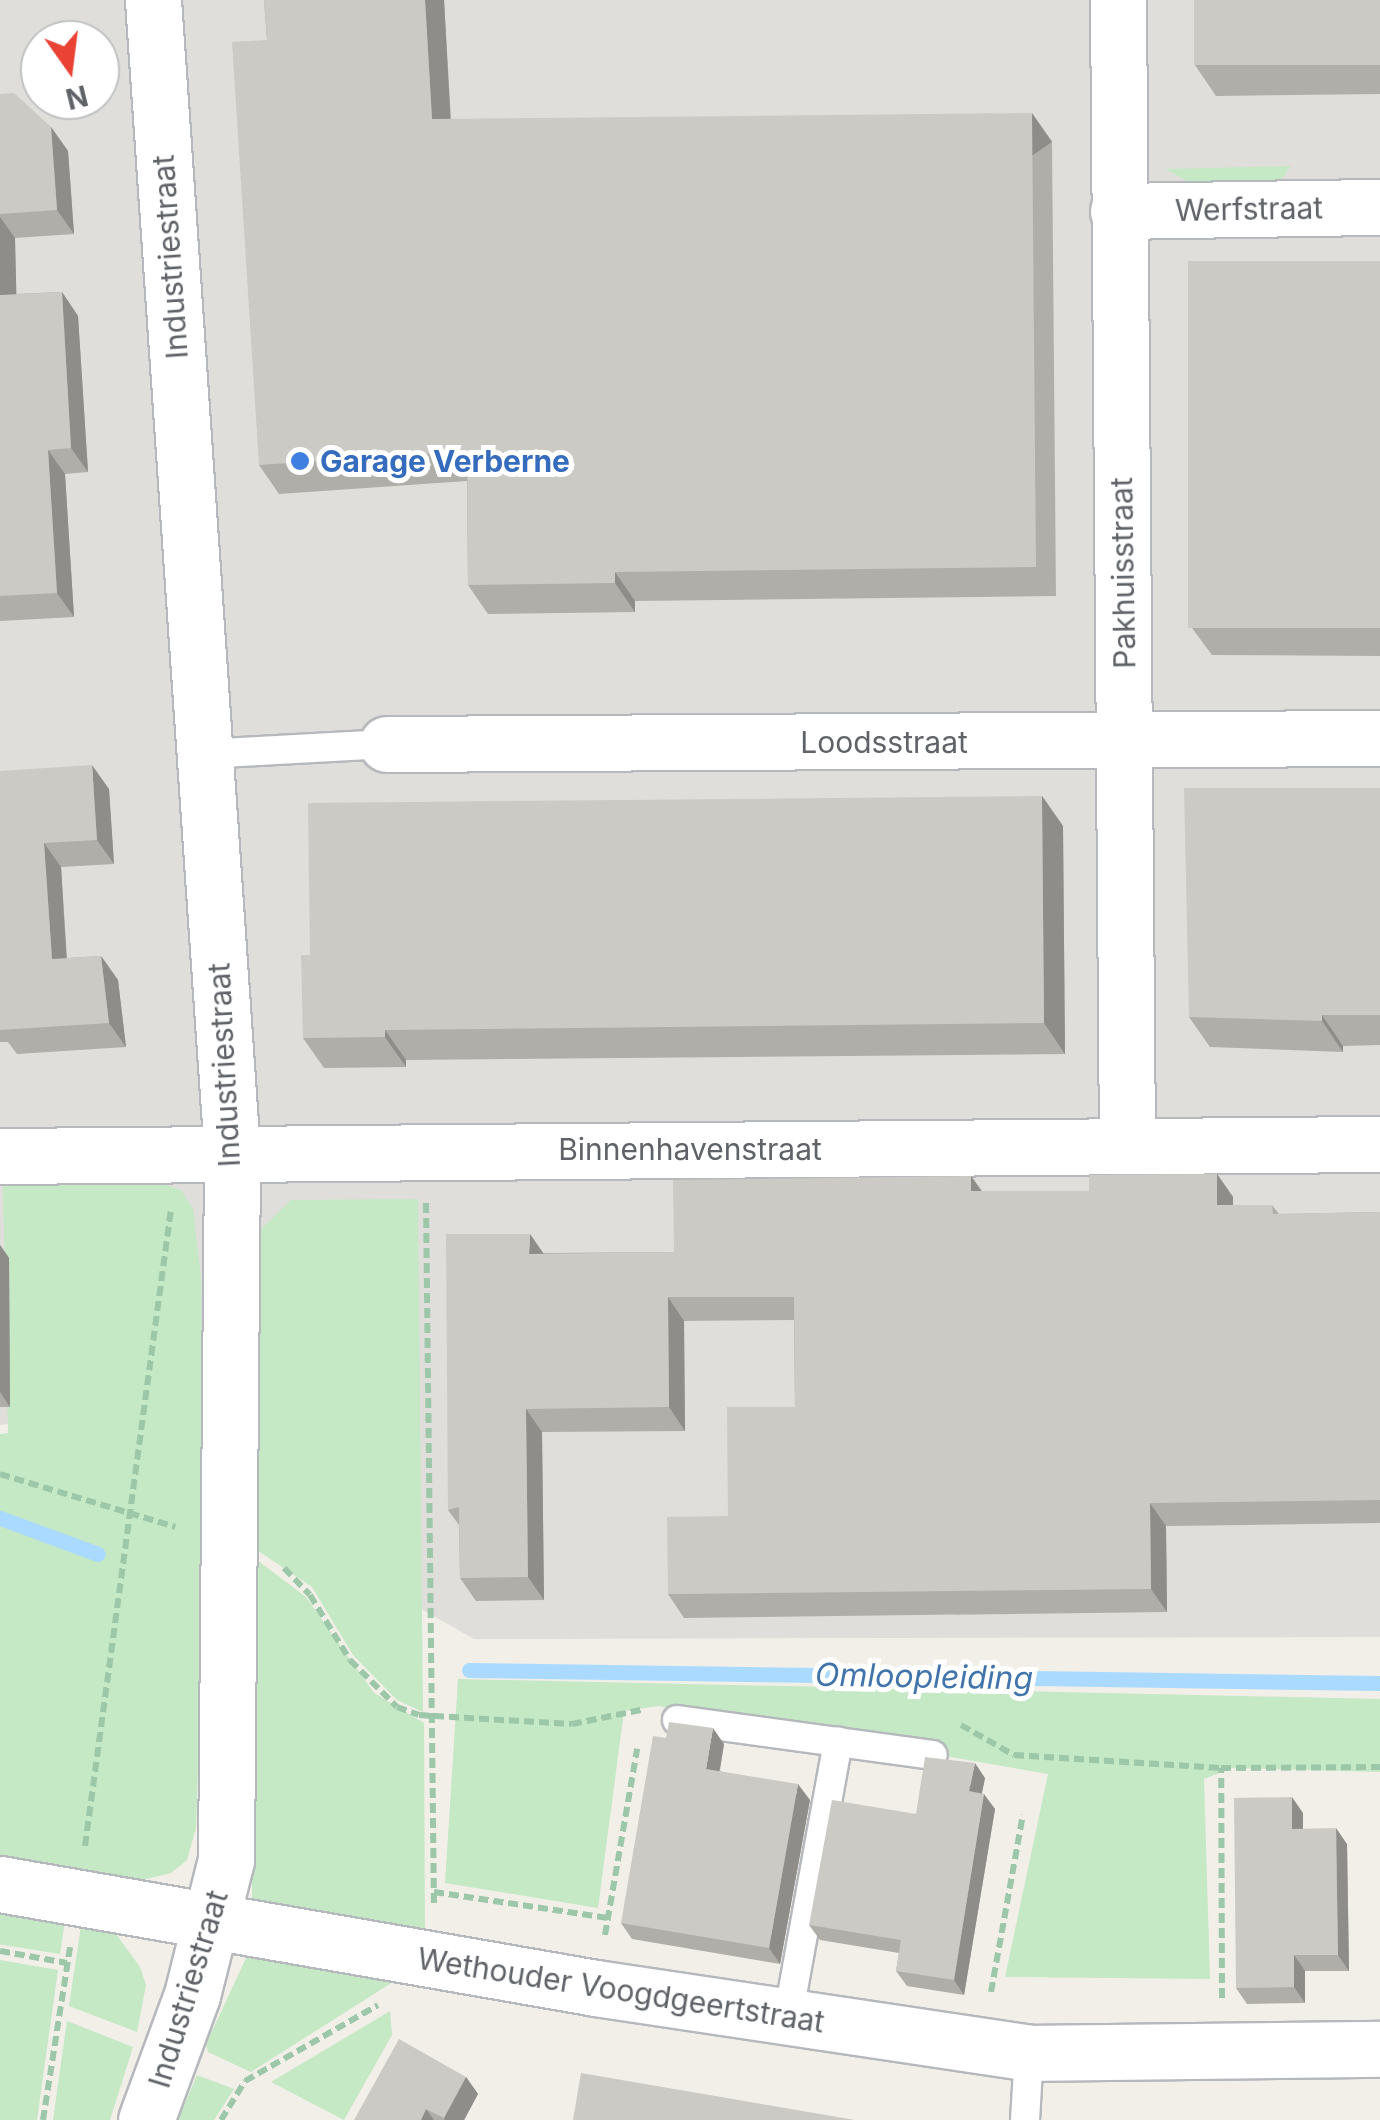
<!DOCTYPE html>
<html>
<head>
<meta charset="utf-8">
<style>
	body { margin:0 }
	#map { position:relative; width:1380px; height:2120px; overflow:hidden; background:#f1efe8; font-family:Inter,sans-serif }
	div>[style] { position:absolute }
	[style*='--x'] { left:calc(var(--x)*1px); top:calc(var(--y)*1px); width:calc(var(--w)*1px); rotate:calc(var(--a)*1deg) }
	.industrial>* { inset:0; background:#e0deda }
	.green>* { inset:0; background:#c5e8c5; transform-origin:0 0 }
	.stream>* { height:15px; margin:-7.5px; padding:0 7.5px; transform-origin:7.5px; border-radius:7.5px; background:#aadaff }
	.path>* { height:6px; margin-top:-3px; transform-origin:0; background:repeating-linear-gradient(90deg,#9cc7a9 0 10px,transparent 0 15px) }
	.roads { filter:drop-shadow(2px 0 #b5b8bc) drop-shadow(-2px 0 #b5b8bc) drop-shadow(0 2px #b5b8bc) drop-shadow(0 -2px #b5b8bc) }
	.lane>* { height:28px; margin:-14px; padding:0 14px; transform-origin:14px; border-radius:14px; background:#fff }
	.street>* { height:55px; margin:-27.5px; padding:0 27.5px; transform-origin:27.5px; border-radius:27.5px; background:#fff }
	.wall>* { inset:0; background:#afaea9 }
	.shaded-wall>* { inset:0; background:#8f8d8a; transform-origin:0 0 }
	.building>* { inset:0; background:#cccac5; transform-origin:0 0 }
	.dots>* { width:28px; height:28px; translate:-50% -50%; box-sizing:border-box; border:5px solid #fff; border-radius:50% }
	span { translate:-50% -50%; white-space:nowrap; text-align:center; line-height:1.15; -webkit-text-stroke:10px #fff; paint-order:stroke }
	.street-label { font-size:30px; color:#5f6368 }
	.shop-label { font-size:30px; color:#366cbe; font-weight:700 }
	.left { translate:0 -50%; text-align:left }
	.water-label { font-size:32px; color:#4174aa; font-style:italic }
	.north { position:absolute; left:20px; top:20px; width:100px; height:100px; box-sizing:border-box; background:#fff; border:2px solid #bfc1c3; border-radius:50%; rotate:166deg; font-size:28px; font-weight:700; line-height:40px; text-align:center; color:#5f6368 }
	.north::after { content:''; display:block; margin:auto; width:35px; height:45px; background:#ea4335; clip-path:polygon(50% 0,100% 100%,50% 72%,0 100%) }
</style>
</head>
<body>
<div id="map">
	<div class="industrial">
		<div style="clip-path:polygon(evenodd,0 0,1380px 0,1380px 1637px,474px 1639px,80px 1415px,0 1425px,0 0,40px 40px,100px 40px,100px 100px,40px 100px,40px 40px)"></div>
	</div>
	<div class="green">
		<div style="clip-path:polygon(1291px 166px,1280px 182px,1191px 183px,1165px 169px)"></div>
		<div style="clip-path:polygon(155px 1182px,181px 1190px,193px 1209px,201px 1277px,204px 1592px,196px 1828px,187px 1860px,171px 1873px,134px 1882px,0 1859px,0 1434px,8px 1433px,3px 1186px)"></div>
		<div style="clip-path:polygon(418px 1199px,423px 1712px,397px 1700px,353px 1655px,312px 1587px,254px 1548px,259px 1231px,291px 1200px)"></div>
		<div style="clip-path:polygon(253px 1557px,306px 1597px,374px 1693px,424px 1723px,425px 1937px,262px 1907px,252px 1897px)"></div>
		<div style="clip-path:polygon(458px 1679px,1380px 1699px,1380px 1772px,1232px 1768px,1204px 1779px,1210px 1979px,1005px 1977px,1048px 1774px,659px 1706px,624px 1711px,598px 1908px,445px 1883px)"></div>
		<div style="left:0;top:1904px;width:67px;height:40px;rotate:9deg"></div>
		<div style="clip-path:polygon(82px 1919px,116px 1934px,140px 1967px,146px 1985px,137px 2032px,69px 2006px)"></div>
		<div style="clip-path:polygon(248px 1954px,396px 1980px,251px 2072px,208px 2052px,206px 2044px)"></div>
		<div style="clip-path:polygon(0 1960px,58px 1970px,37px 2120px,0 2120px)"></div>
		<div style="clip-path:polygon(390px 2011px,392px 2035px,344px 2120px,271px 2082px)"></div>
		<div style="clip-path:polygon(67px 2021px,133px 2047px,110px 2120px,53px 2120px)"></div>
		<div style="clip-path:polygon(197px 2075px,234px 2089px,214px 2120px,178px 2120px)"></div>
	</div>
	<div class="stream">
		<div style="--x:0;--y:1518;--w:104;--a:20.2"></div>
		<div style="--x:469;--y:1670;--w:911;--a:0.82"></div>
	</div>
	<div class="path">
		<div style="--x:426;--y:1203;--w:702;--a:89.35"></div>
		<div style="--x:0;--y:1474;--w:183;--a:16.8"></div>
		<div style="--x:284;--y:1568;--w:37;--a:46"></div>
		<div style="--x:310;--y:1595;--w:76;--a:58.4"></div>
		<div style="--x:350;--y:1660;--w:66;--a:45"></div>
		<div style="--x:397;--y:1707;--w:23;--a:20"></div>
		<div style="--x:419;--y:1715;--w:153;--a:3.4"></div>
		<div style="--x:572;--y:1724;--w:70;--a:-11.5"></div>
		<div style="--x:961;--y:1725;--w:61;--a:29.5"></div>
		<div style="--x:1014;--y:1755;--w:207;--a:3.6"></div>
		<div style="--x:85;--y:1846;--w:643;--a:-82.31"></div>
		<div style="--x:434;--y:1892;--w:176;--a:8.5"></div>
		<div style="--x:605;--y:1935;--w:189;--a:-80.2"></div>
		<div style="--x:0;--y:1951;--w:68;--a:10.2"></div>
		<div style="--x:991;--y:1992;--w:180;--a:-79.8"></div>
		<div style="--x:1222;--y:1998;--w:230;--a:-90.2"></div>
		<div style="--x:1221;--y:1768;--w:159;--a:-0.4"></div>
		<div style="--x:43;--y:2120;--w:175;--a:-81.1"></div>
		<div style="--x:221;--y:2120;--w:46;--a:-58.4"></div>
		<div style="--x:245;--y:2081;--w:153;--a:-29.7"></div>
	</div>
	<div class="roads">
		<div class="lane">
			<div style="--x:204;--y:754;--w:183;--a:-3.1"></div>
			<div style="--x:677;--y:1720;--w:258;--a:7.8"></div>
			<div style="--x:788;--y:2017;--w:280;--a:-79.7"></div>
			<div style="--x:1025;--y:2120;--w:67;--a:-86.6"></div>
		</div>
		<div class="street">
			<div style="--x:1118;--y:0;--w:1146;--a:89.55"></div>
			<div style="--x:1118;--y:211;--w:262;--a:-0.9"></div>
			<div style="--x:387;--y:744;--w:993;--a:-0.35"></div>
			<div style="--x:0;--y:1156;--w:1380;--a:-0.5"></div>
			<div style="--x:0;--y:1884;--w:605;--a:9.9"></div>
			<div style="--x:596;--y:1988;--w:438;--a:8.5"></div>
			<div style="--x:1029;--y:2053;--w:351;--a:-0.7"></div>
			<div style="--x:146;--y:2120;--w:133;--a:-69.8"></div>
			<div style="--x:192;--y:1995;--w:139;--a:-75.9"></div>
			<div style="--x:226;--y:1860;--w:707;--a:-89.51"></div>
			<div style="--x:232;--y:1153;--w:1156;--a:-93.92"></div>
		</div>
	</div>
	<div class="wall">
		<div style="clip-path:polygon(264px 0,444px 0,451px 119px,1052px 142px,1056px 596px,635px 601px,635px 612px,488px 614px,468px 585px,467px 481px,279px 494px,259px 465px,267px 40px)"></div>
		<div style="clip-path:polygon(1380px 0,1380px 94px,1216px 96px,1195px 65px)"></div>
		<div style="clip-path:polygon(0 94px,51px 127px,68px 151px,74px 234px,15px 238px,16px 294px,62px 292px,78px 316px,88px 472px,65px 474px,74px 617px,0 621px)"></div>
		<div style="clip-path:polygon(1380px 261px,1380px 656px,1212px 655px,1192px 628px)"></div>
		<div style="clip-path:polygon(0 771px,109px 789px,114px 864px,61px 867px,67px 958px,101px 956px,118px 980px,126px 1047px,17px 1054px,8px 1042px,0 1042px)"></div>
		<div style="clip-path:polygon(1380px 788px,1380px 1045px,1343px 1046px,1343px 1052px,1210px 1047px,1189px 1017px)"></div>
		<div style="clip-path:polygon(1042px 796px,1063px 826px,1065px 1054px,406px 1060px,406px 1067px,324px 1068px,303px 1038px,310px 955px)"></div>
		<div style="clip-path:polygon(1217px 1174px,1233px 1197px,1233px 1205px,1272px 1205px,1279px 1214px,1380px 1212px,1380px 1523px,1166px 1526px,1167px 1612px,684px 1618px,668px 1594px,728px 1516px,795px 1407px,794px 1320px,684px 1321px,685px 1431px,542px 1432px,544px 1600px,476px 1601px,460px 1578px,459px 1525px,448px 1510px,543px 1253px,674px 1252px,971px 1176px,982px 1191px,1089px 1191px)"></div>
		<div style="clip-path:polygon(0 1245px,9px 1258px,10px 1407px,0 1407px)"></div>
		<div style="clip-path:polygon(724px 1744px,720px 1771px,810px 1800px,780px 1964px,632px 1939px,621px 1923px)"></div>
		<div style="clip-path:polygon(985px 1778px,982px 1793px,995px 1809px,964px 1995px,907px 1986px,896px 1971px,899px 1953px,820px 1940px,809px 1925px,916px 1814px)"></div>
		<div style="clip-path:polygon(1303px 1813px,1303px 1829px,1347px 1844px,1349px 1971px,1305px 1971px,1305px 2003px,1247px 2004px,1236px 1988px)"></div>
		<div style="clip-path:polygon(466px 2077px,478px 2094px,464px 2120px,354px 2120px)"></div>
	</div>
	<div class="shaded-wall">
		<div style="clip-path:polygon(425px 0,444px 0,452px 148px,432px 119px)"></div>
		<div style="left:1032px;top:113px;width:35px;height:454px;rotate:55deg"></div>
		<div style="clip-path:polygon(51px 127px,68px 151px,74px 234px,57px 210px)"></div>
		<div style="clip-path:polygon(0 217px,15px 238px,17px 319px,0 295px)"></div>
		<div style="clip-path:polygon(62px 292px,78px 316px,88px 472px,71px 448px)"></div>
		<div style="clip-path:polygon(48px 450px,65px 474px,74px 617px,57px 593px)"></div>
		<div style="clip-path:polygon(615px 572px,635px 601px,635px 612px,615px 583px)"></div>
		<div style="clip-path:polygon(92px 765px,109px 789px,114px 864px,97px 840px)"></div>
		<div style="clip-path:polygon(1042px 796px,1063px 826px,1065px 1054px,1044px 1023px)"></div>
		<div style="clip-path:polygon(44px 843px,61px 867px,68px 983px,52px 959px)"></div>
		<div style="clip-path:polygon(101px 956px,118px 980px,126px 1047px,109px 1023px)"></div>
		<div style="clip-path:polygon(1322px 1015px,1343px 1046px,1343px 1052px,1322px 1021px)"></div>
		<div style="clip-path:polygon(385px 1030px,406px 1060px,406px 1067px,385px 1037px)"></div>
		<div style="clip-path:polygon(1217px 1174px,1233px 1197px,1233px 1228px,1217px 1205px)"></div>
		<div style="clip-path:polygon(971px 1176px,987px 1199px,971px 1191px)"></div>
		<div style="clip-path:polygon(530px 1234px,546px 1257px,529px 1254px)"></div>
		<div style="clip-path:polygon(0 1245px,9px 1258px,10px 1407px,0 1392px)"></div>
		<div style="clip-path:polygon(668px 1297px,684px 1321px,685px 1431px,669px 1407px)"></div>
		<div style="clip-path:polygon(526px 1409px,542px 1432px,544px 1600px,528px 1577px)"></div>
		<div style="clip-path:polygon(1150px 1503px,1166px 1526px,1167px 1612px,1151px 1589px)"></div>
		<div style="clip-path:polygon(713px 1728px,724px 1744px,717px 1784px,706px 1769px)"></div>
		<div style="clip-path:polygon(975px 1763px,985px 1778px,979px 1806px,969px 1791px)"></div>
		<div style="clip-path:polygon(798px 1784px,810px 1800px,780px 1964px,769px 1948px)"></div>
		<div style="clip-path:polygon(984px 1794px,995px 1809px,964px 1995px,954px 1980px)"></div>
		<div style="clip-path:polygon(1292px 1797px,1303px 1813px,1303px 1845px,1292px 1829px)"></div>
		<div style="clip-path:polygon(1336px 1828px,1347px 1844px,1349px 1971px,1338px 1955px)"></div>
		<div style="clip-path:polygon(1294px 1955px,1305px 1971px,1305px 2003px,1294px 1987px)"></div>
		<div style="clip-path:polygon(466px 2077px,478px 2094px,464px 2120px,445px 2120px,444px 2118px)"></div>
		<div style="clip-path:polygon(426px 2109px,434px 2120px,421px 2120px)"></div>
	</div>
	<div class="building">
		<div style="clip-path:polygon(264px 0,425px 0,432px 119px,1032px 113px,1036px 567px,615px 572px,615px 583px,468px 585px,467px 451px,259px 465px,232px 42px,267px 40px)"></div>
		<div style="left:1194px;top:0;width:186px;height:65px"></div>
		<div style="clip-path:polygon(14px 93px,51px 127px,57px 210px,0 214px,0 94px)"></div>
		<div style="left:1380px;top:261px;width:367px;height:192px;rotate:90deg"></div>
		<div style="clip-path:polygon(0 287px,0 295px,62px 292px,71px 448px,48px 450px,57px 593px,0 596px)"></div>
		<div style="clip-path:polygon(92px 765px,97px 840px,44px 843px,52px 959px,101px 956px,109px 1023px,0 1030px,0 771px)"></div>
		<div style="clip-path:polygon(1184px 788px,1380px 788px,1380px 1015px,1322px 1015px,1322px 1021px,1189px 1017px)"></div>
		<div style="clip-path:polygon(1042px 796px,1044px 1023px,385px 1030px,385px 1037px,303px 1038px,301px 955px,310px 955px,308px 803px)"></div>
		<div style="clip-path:polygon(1217px 1174px,1217px 1205px,1272px 1205px,1273px 1214px,1380px 1212px,1380px 1500px,1150px 1503px,1151px 1589px,668px 1594px,667px 1517px,728px 1516px,727px 1407px,795px 1407px,794px 1297px,668px 1297px,669px 1407px,526px 1409px,528px 1577px,460px 1578px,459px 1507px,448px 1510px,446px 1234px,530px 1234px,529px 1254px,674px 1252px,673px 1180px,971px 1176px,971px 1191px,1089px 1191px,1089px 1175px)"></div>
		<div style="clip-path:polygon(669px 1722px,713px 1728px,706px 1769px,798px 1784px,769px 1948px,621px 1923px,653px 1736px,666px 1738px)"></div>
		<div style="clip-path:polygon(925px 1757px,975px 1763px,969px 1791px,984px 1794px,954px 1980px,896px 1971px,901px 1940px,809px 1925px,832px 1800px,916px 1814px)"></div>
		<div style="clip-path:polygon(1292px 1797px,1292px 1829px,1336px 1828px,1338px 1955px,1294px 1955px,1294px 1987px,1236px 1988px,1234px 1798px)"></div>
		<div style="clip-path:polygon(399px 2039px,466px 2077px,444px 2118px,426px 2109px,421px 2120px,354px 2120px)"></div>
		<div style="clip-path:polygon(581px 2073px,855px 2120px,573px 2120px)"></div>
	</div>
	<div class="dots">
		<div style="left:300px;top:461px;background:#3f7fe0"></div>
	</div>
	<div class="street-label">
		<span style="left:1249px;top:209px;rotate:-1deg">Werfstraat</span>
		<span style="left:170px;top:257px;rotate:-94deg">Industriestraat</span>
		<span style="left:1123px;top:573px;rotate:-91deg">Pakhuisstraat</span>
		<span style="left:884px;top:742px">Loodsstraat</span>
		<span style="left:224px;top:1065px;rotate:-93deg">Industriestraat</span>
		<span style="left:690px;top:1149px">Binnenhavenstraat</span>
		<span style="left:188px;top:1989px;rotate:-73deg">Industriestraat</span>
		<span style="left:621px;top:1990px;rotate:9deg">Wethouder Voogdgeertstraat</span>
	</div>
	<div class="shop-label">
		<span class="left" style="left:320px;top:461px">Garage Verberne</span>
	</div>
	<div class="water-label">
		<span style="left:924px;top:1677px;rotate:1deg">Omloopleiding</span>
	</div>
	<div class="north">N</div>
</div>
</body>
</html>
